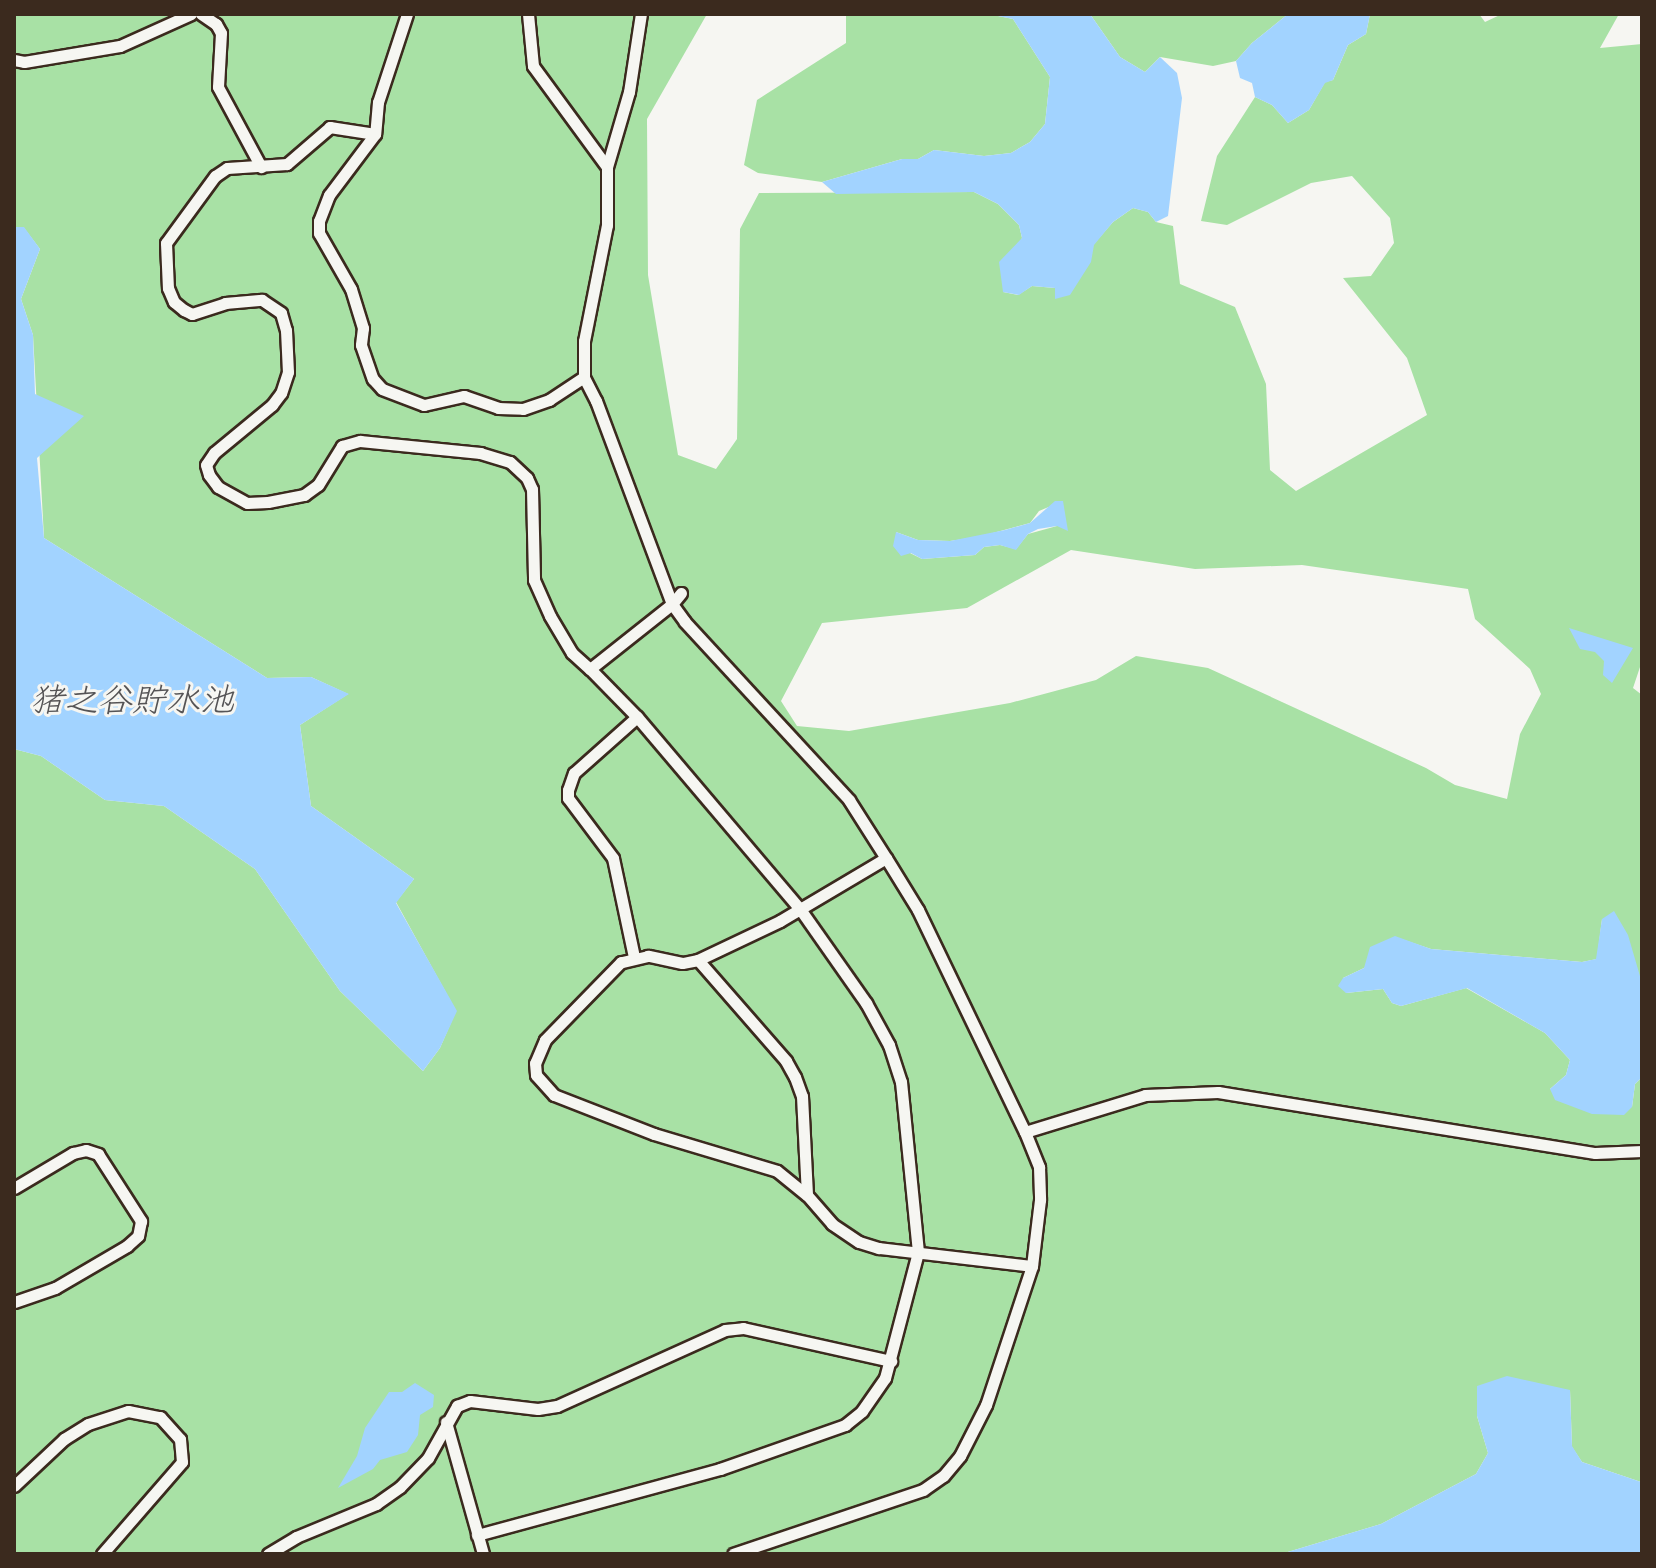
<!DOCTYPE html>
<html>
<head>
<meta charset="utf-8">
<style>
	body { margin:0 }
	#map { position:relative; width:1656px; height:1568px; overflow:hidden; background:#f6f6f2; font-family:"Indie Flower","Klee One",sans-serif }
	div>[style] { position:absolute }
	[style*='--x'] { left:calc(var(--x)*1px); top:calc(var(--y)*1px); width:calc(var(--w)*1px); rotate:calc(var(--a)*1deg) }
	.green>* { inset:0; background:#a8e1a5 }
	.water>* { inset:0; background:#a2d3ff }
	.roads { filter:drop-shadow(2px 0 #3b2a1e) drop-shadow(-2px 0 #3b2a1e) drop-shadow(0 2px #3b2a1e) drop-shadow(0 -2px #3b2a1e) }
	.minor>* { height:11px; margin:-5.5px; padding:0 5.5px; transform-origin:5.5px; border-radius:5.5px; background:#f6f6f2 }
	span { translate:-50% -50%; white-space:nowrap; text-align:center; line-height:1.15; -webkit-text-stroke:6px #f6f6f2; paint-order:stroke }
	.water-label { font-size:34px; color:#555456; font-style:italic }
	.frame { position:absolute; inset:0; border:16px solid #3b2a1e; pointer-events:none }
</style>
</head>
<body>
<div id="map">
	<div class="green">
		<div style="clip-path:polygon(evenodd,14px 14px,707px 14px,647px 119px,648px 275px,678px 455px,716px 469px,737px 439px,740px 229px,759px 193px,974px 192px,998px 204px,1019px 225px,1022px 238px,1003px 292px,1018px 295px,1032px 286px,1055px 288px,1055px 298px,1090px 262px,1093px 245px,1113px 222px,1133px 208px,1148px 212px,1156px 222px,1173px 226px,1180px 284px,1235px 307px,1266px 384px,1270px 470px,1296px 491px,1427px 415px,1407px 358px,1343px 278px,1371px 276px,1394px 243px,1390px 218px,1352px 176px,1311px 183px,1227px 225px,1201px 221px,1217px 156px,1255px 97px,1272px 105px,1288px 123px,1309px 110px,1325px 82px,1333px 80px,1348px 45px,1366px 34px,1370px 14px,1479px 14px,1485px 22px,1502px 14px,1619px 14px,1600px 48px,1642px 44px,1642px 661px,1633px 688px,1642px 695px,1642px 983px,1602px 919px,1597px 959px,1582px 962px,1431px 949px,1395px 937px,1364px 968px,1343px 978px,1346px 993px,1383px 989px,1392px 1003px,1401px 1006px,1466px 988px,1545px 1033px,1570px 1060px,1566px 1075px,1550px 1089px,1632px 1107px,1635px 1084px,1642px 1077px,1642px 1508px,1641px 1482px,1582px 1462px,1572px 1447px,1570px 1390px,1477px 1416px,1488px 1453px,1476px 1474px,1381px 1524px,1281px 1554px,14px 1554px,14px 749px,41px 756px,105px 800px,164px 806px,255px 869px,340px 991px,423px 1071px,440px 1048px,456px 1011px,396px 902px,414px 879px,311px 806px,300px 725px,348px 694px,311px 677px,267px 678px,44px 538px,33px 335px,21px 299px,40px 249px,24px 228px,14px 227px,14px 14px,1063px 501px,1057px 526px,1028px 534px,1016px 549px,1000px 545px,984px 547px,975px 555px,922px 559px,910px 553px,896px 532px,918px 540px,950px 541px,978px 537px,1030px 523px,1039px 511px,1063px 501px,14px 14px,1071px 550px,1195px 569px,1302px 565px,1468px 589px,1475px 619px,1530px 669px,1541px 694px,1520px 734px,1507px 799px,1455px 785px,1426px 768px,1208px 668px,1136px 656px,1096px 680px,1010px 703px,849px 731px,797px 726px,781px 701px,822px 623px,967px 608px,1071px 550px)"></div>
		<div style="clip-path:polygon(846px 14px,988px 14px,1013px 19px,1050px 77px,1045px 124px,1030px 142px,1011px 153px,984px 156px,934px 150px,918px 159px,902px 159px,822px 182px,758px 173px,744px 165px,757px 100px,846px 43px)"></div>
		<div style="clip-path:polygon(1090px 14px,1288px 14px,1252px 43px,1236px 61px,1213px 66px,1160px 57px,1145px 72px,1120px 57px)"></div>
	</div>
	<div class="water">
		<div style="clip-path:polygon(988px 14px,1090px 14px,1120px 57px,1145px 72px,1160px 57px,1177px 73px,1182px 98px,1168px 216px,1156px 222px,1148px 212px,1133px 208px,1113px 222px,1094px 245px,1091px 262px,1070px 295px,1055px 299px,1055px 288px,1032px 286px,1019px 295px,1003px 292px,999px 262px,1022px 238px,1019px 225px,998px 204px,974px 192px,836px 194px,822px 182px,902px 159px,918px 159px,934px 150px,984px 156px,1011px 153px,1030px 142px,1045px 124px,1050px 77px,1013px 19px)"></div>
		<div style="clip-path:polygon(1288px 14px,1370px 14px,1366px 34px,1348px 45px,1333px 80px,1325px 83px,1309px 110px,1288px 123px,1272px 105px,1255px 97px,1252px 83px,1240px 78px,1236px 61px,1252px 43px)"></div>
		<div style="clip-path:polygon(14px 227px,24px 227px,40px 249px,21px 299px,33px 335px,35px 394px,84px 416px,37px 458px,44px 538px,267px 678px,311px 677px,349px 694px,300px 725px,311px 806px,414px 879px,396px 903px,457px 1011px,440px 1048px,423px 1071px,340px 991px,255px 869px,164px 806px,105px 800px,41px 756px,14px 749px)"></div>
		<div style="clip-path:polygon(1055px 501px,1063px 501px,1068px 531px,1057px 526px,1038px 529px,1028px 534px,1016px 550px,1000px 545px,984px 547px,975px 555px,922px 559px,911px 553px,901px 556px,893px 546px,896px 532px,918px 540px,950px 541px,1005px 530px,1030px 523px)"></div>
		<div style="clip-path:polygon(1569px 628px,1633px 648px,1612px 683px,1603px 675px,1604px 661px,1595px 652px,1580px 649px)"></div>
		<div style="clip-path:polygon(1614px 911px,1628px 935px,1642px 983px,1642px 1077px,1635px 1084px,1632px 1107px,1624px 1115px,1592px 1114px,1555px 1100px,1550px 1089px,1566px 1075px,1570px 1060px,1545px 1033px,1467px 988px,1401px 1006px,1392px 1003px,1383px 989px,1346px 993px,1338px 986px,1343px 978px,1364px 968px,1370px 947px,1395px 936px,1431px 949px,1582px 962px,1596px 959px,1602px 919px)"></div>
		<div style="clip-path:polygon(1507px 1376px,1570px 1390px,1572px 1446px,1582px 1462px,1641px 1482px,1642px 1554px,1281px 1554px,1381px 1524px,1476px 1474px,1488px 1453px,1477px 1416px,1477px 1386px)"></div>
		<div style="clip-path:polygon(415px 1383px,434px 1395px,433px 1407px,420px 1415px,418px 1435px,407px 1452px,380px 1460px,373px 1469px,338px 1488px,357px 1456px,365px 1428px,389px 1392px,402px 1392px)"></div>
	</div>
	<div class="roads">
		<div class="minor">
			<div style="--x:201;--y:14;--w:18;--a:34"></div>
			<div style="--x:216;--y:24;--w:10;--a:61"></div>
			<div style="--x:221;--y:33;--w:54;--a:93.2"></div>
			<div style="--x:218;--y:87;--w:91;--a:61.7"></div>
			<div style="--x:407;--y:14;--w:93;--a:108.2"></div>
			<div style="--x:378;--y:102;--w:32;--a:95"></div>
			<div style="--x:375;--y:134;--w:76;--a:127"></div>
			<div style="--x:329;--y:195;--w:28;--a:111"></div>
			<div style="--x:319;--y:221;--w:12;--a:90"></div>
			<div style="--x:319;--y:233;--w:64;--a:60.3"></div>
			<div style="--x:351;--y:289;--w:41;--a:72.9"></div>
			<div style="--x:363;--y:328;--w:17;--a:97"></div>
			<div style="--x:361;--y:345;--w:36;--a:71"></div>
			<div style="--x:373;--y:379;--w:13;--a:48"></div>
			<div style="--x:382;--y:389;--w:45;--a:20.9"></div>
			<div style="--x:424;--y:405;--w:41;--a:-12.7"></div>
			<div style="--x:464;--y:396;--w:36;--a:19"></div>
			<div style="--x:498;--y:408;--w:25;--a:2"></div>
			<div style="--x:523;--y:409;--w:28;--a:-19"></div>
			<div style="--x:549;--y:400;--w:42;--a:-33.3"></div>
			<div style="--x:528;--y:14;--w:52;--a:84.5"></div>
			<div style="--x:533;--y:66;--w:125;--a:53.8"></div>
			<div style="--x:14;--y:60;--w:10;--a:11"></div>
			<div style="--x:24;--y:62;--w:97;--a:-9.5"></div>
			<div style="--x:120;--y:46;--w:78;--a:-24.3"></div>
			<div style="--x:375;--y:134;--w:46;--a:-171.2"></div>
			<div style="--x:330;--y:127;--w:57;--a:139.3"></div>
			<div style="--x:287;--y:164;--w:60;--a:176.2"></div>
			<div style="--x:227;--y:168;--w:14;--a:146"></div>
			<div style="--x:215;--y:176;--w:83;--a:126.2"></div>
			<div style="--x:166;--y:243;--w:45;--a:87.5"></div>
			<div style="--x:168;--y:288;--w:15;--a:67"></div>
			<div style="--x:174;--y:302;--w:13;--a:39"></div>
			<div style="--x:184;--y:310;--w:9;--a:27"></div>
			<div style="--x:192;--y:314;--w:35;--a:-18"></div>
			<div style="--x:225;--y:303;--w:37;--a:-5"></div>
			<div style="--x:262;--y:300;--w:23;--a:34"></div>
			<div style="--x:281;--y:313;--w:18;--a:74"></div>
			<div style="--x:286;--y:330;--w:42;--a:87.3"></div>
			<div style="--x:288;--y:372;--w:22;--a:108"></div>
			<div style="--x:281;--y:393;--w:15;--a:127"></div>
			<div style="--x:272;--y:405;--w:75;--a:140.4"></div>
			<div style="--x:214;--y:453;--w:14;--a:124"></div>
			<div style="--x:206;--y:465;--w:10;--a:73"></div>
			<div style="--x:209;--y:475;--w:15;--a:53"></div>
			<div style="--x:218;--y:487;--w:33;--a:29"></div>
			<div style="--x:247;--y:503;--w:21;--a:-3"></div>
			<div style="--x:268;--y:502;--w:37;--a:-11"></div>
			<div style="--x:304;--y:495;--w:17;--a:-36"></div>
			<div style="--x:318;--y:485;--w:46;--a:-58.4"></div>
			<div style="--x:342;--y:446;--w:19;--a:-16"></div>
			<div style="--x:360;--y:441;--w:121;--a:5.7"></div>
			<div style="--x:480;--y:453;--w:31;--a:17"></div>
			<div style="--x:510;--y:462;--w:23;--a:43"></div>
			<div style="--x:527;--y:478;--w:12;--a:66"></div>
			<div style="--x:532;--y:489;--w:91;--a:88.7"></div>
			<div style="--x:534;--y:580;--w:39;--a:66"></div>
			<div style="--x:550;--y:616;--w:43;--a:59.3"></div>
			<div style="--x:572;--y:653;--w:24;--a:42"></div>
			<div style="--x:590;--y:669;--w:105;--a:-38.4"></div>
			<div style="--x:672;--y:604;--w:217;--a:-110.5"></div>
			<div style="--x:596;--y:401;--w:27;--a:-117"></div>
			<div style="--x:584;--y:377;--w:36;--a:-90"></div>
			<div style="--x:584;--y:341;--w:118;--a:-78.8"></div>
			<div style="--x:607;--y:225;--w:58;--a:-90"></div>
			<div style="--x:607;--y:167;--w:78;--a:-73.7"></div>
			<div style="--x:629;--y:92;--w:79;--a:-81.3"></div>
			<div style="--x:681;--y:593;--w:14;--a:129"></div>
			<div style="--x:672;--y:604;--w:22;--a:54"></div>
			<div style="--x:685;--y:622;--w:242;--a:47.3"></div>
			<div style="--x:849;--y:800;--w:69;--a:57.5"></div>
			<div style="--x:886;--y:858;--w:61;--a:58.4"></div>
			<div style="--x:918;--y:910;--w:246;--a:64.3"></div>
			<div style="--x:1025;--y:1132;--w:38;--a:68"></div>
			<div style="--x:1039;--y:1167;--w:33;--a:88"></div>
			<div style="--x:1040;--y:1200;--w:66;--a:96.9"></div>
			<div style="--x:1032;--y:1266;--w:146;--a:108.3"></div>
			<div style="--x:986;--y:1405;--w:57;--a:117"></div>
			<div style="--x:960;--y:1456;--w:26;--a:130"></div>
			<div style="--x:943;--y:1476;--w:24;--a:145"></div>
			<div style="--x:923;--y:1490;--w:200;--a:161.4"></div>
			<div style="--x:886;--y:858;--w:123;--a:149.3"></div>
			<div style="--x:780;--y:921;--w:91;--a:154.6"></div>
			<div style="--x:698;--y:960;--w:16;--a:169"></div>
			<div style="--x:682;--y:963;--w:35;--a:-168"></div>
			<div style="--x:648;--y:956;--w:28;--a:167"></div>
			<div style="--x:621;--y:962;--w:109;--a:134.3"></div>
			<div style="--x:545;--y:1040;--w:25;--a:113"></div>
			<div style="--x:535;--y:1063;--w:12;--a:85"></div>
			<div style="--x:536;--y:1075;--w:27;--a:48"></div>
			<div style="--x:554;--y:1095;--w:107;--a:21.3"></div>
			<div style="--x:654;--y:1134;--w:128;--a:16.7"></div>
			<div style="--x:777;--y:1171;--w:38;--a:39"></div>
			<div style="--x:807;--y:1195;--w:38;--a:49"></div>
			<div style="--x:832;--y:1224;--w:32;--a:34"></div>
			<div style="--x:859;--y:1242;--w:21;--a:17"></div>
			<div style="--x:879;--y:1248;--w:154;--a:6.7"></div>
			<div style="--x:634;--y:957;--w:101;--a:-102"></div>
			<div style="--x:613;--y:858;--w:75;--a:-126.9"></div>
			<div style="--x:568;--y:798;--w:8;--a:-90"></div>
			<div style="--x:568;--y:790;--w:18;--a:-71"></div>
			<div style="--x:574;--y:773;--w:84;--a:-41.6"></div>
			<div style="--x:698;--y:960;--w:134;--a:48.9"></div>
			<div style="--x:786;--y:1061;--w:18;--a:61"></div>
			<div style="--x:795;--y:1077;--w:20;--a:70"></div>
			<div style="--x:802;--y:1096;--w:99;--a:87.1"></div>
			<div style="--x:1025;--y:1132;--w:126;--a:-17.1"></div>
			<div style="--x:1145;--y:1095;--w:73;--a:-2.4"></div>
			<div style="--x:1218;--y:1092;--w:382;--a:9.2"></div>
			<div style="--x:1595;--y:1153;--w:47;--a:-2.4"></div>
			<div style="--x:14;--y:1188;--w:69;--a:-30.7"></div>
			<div style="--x:73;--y:1153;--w:13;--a:-13"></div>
			<div style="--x:86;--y:1150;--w:13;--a:18"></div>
			<div style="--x:98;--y:1154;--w:80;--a:57.3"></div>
			<div style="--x:141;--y:1221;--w:15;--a:101"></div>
			<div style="--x:138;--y:1236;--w:15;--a:138"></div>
			<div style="--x:127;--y:1246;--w:83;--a:149.7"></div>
			<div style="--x:55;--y:1288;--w:43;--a:161.1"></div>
			<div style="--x:446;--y:1422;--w:137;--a:74.3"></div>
			<div style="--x:14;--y:1486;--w:69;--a:-43.2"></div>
			<div style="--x:64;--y:1439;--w:28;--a:-32"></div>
			<div style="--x:88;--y:1424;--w:42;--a:-18"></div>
			<div style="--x:128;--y:1411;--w:33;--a:11"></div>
			<div style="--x:160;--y:1417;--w:30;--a:48"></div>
			<div style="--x:180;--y:1439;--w:23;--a:85"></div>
			<div style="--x:182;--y:1462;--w:122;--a:131"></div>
			<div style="--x:477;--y:1535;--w:252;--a:-15.2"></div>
			<div style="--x:720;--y:1469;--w:133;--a:-19.4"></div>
			<div style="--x:845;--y:1425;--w:22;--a:-39"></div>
			<div style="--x:862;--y:1411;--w:40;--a:-55.1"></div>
			<div style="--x:885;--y:1378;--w:130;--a:-75.3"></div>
			<div style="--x:918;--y:1252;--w:171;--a:-95.7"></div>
			<div style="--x:901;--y:1082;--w:39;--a:-108"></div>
			<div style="--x:889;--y:1045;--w:48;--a:-118.7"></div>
			<div style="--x:866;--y:1003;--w:115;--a:-125.1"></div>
			<div style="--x:800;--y:909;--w:252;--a:-130.3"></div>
			<div style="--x:637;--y:717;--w:67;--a:-134.4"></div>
			<div style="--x:268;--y:1554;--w:33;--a:-31"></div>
			<div style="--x:296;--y:1537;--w:87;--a:-22.4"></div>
			<div style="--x:376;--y:1504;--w:29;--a:-35"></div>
			<div style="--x:400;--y:1487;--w:40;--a:-46"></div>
			<div style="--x:428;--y:1458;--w:60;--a:-60.9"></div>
			<div style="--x:457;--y:1406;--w:14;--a:-21"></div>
			<div style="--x:470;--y:1401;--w:68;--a:6.7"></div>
			<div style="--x:538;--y:1409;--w:19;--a:-9"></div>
			<div style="--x:557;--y:1406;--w:184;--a:-24.3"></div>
			<div style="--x:725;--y:1330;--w:18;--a:-6"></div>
			<div style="--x:743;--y:1328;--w:152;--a:12.6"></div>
		</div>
	</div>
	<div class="water-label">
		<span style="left:132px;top:704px">猪之谷貯水池</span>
	</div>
	<div class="frame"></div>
</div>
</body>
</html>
